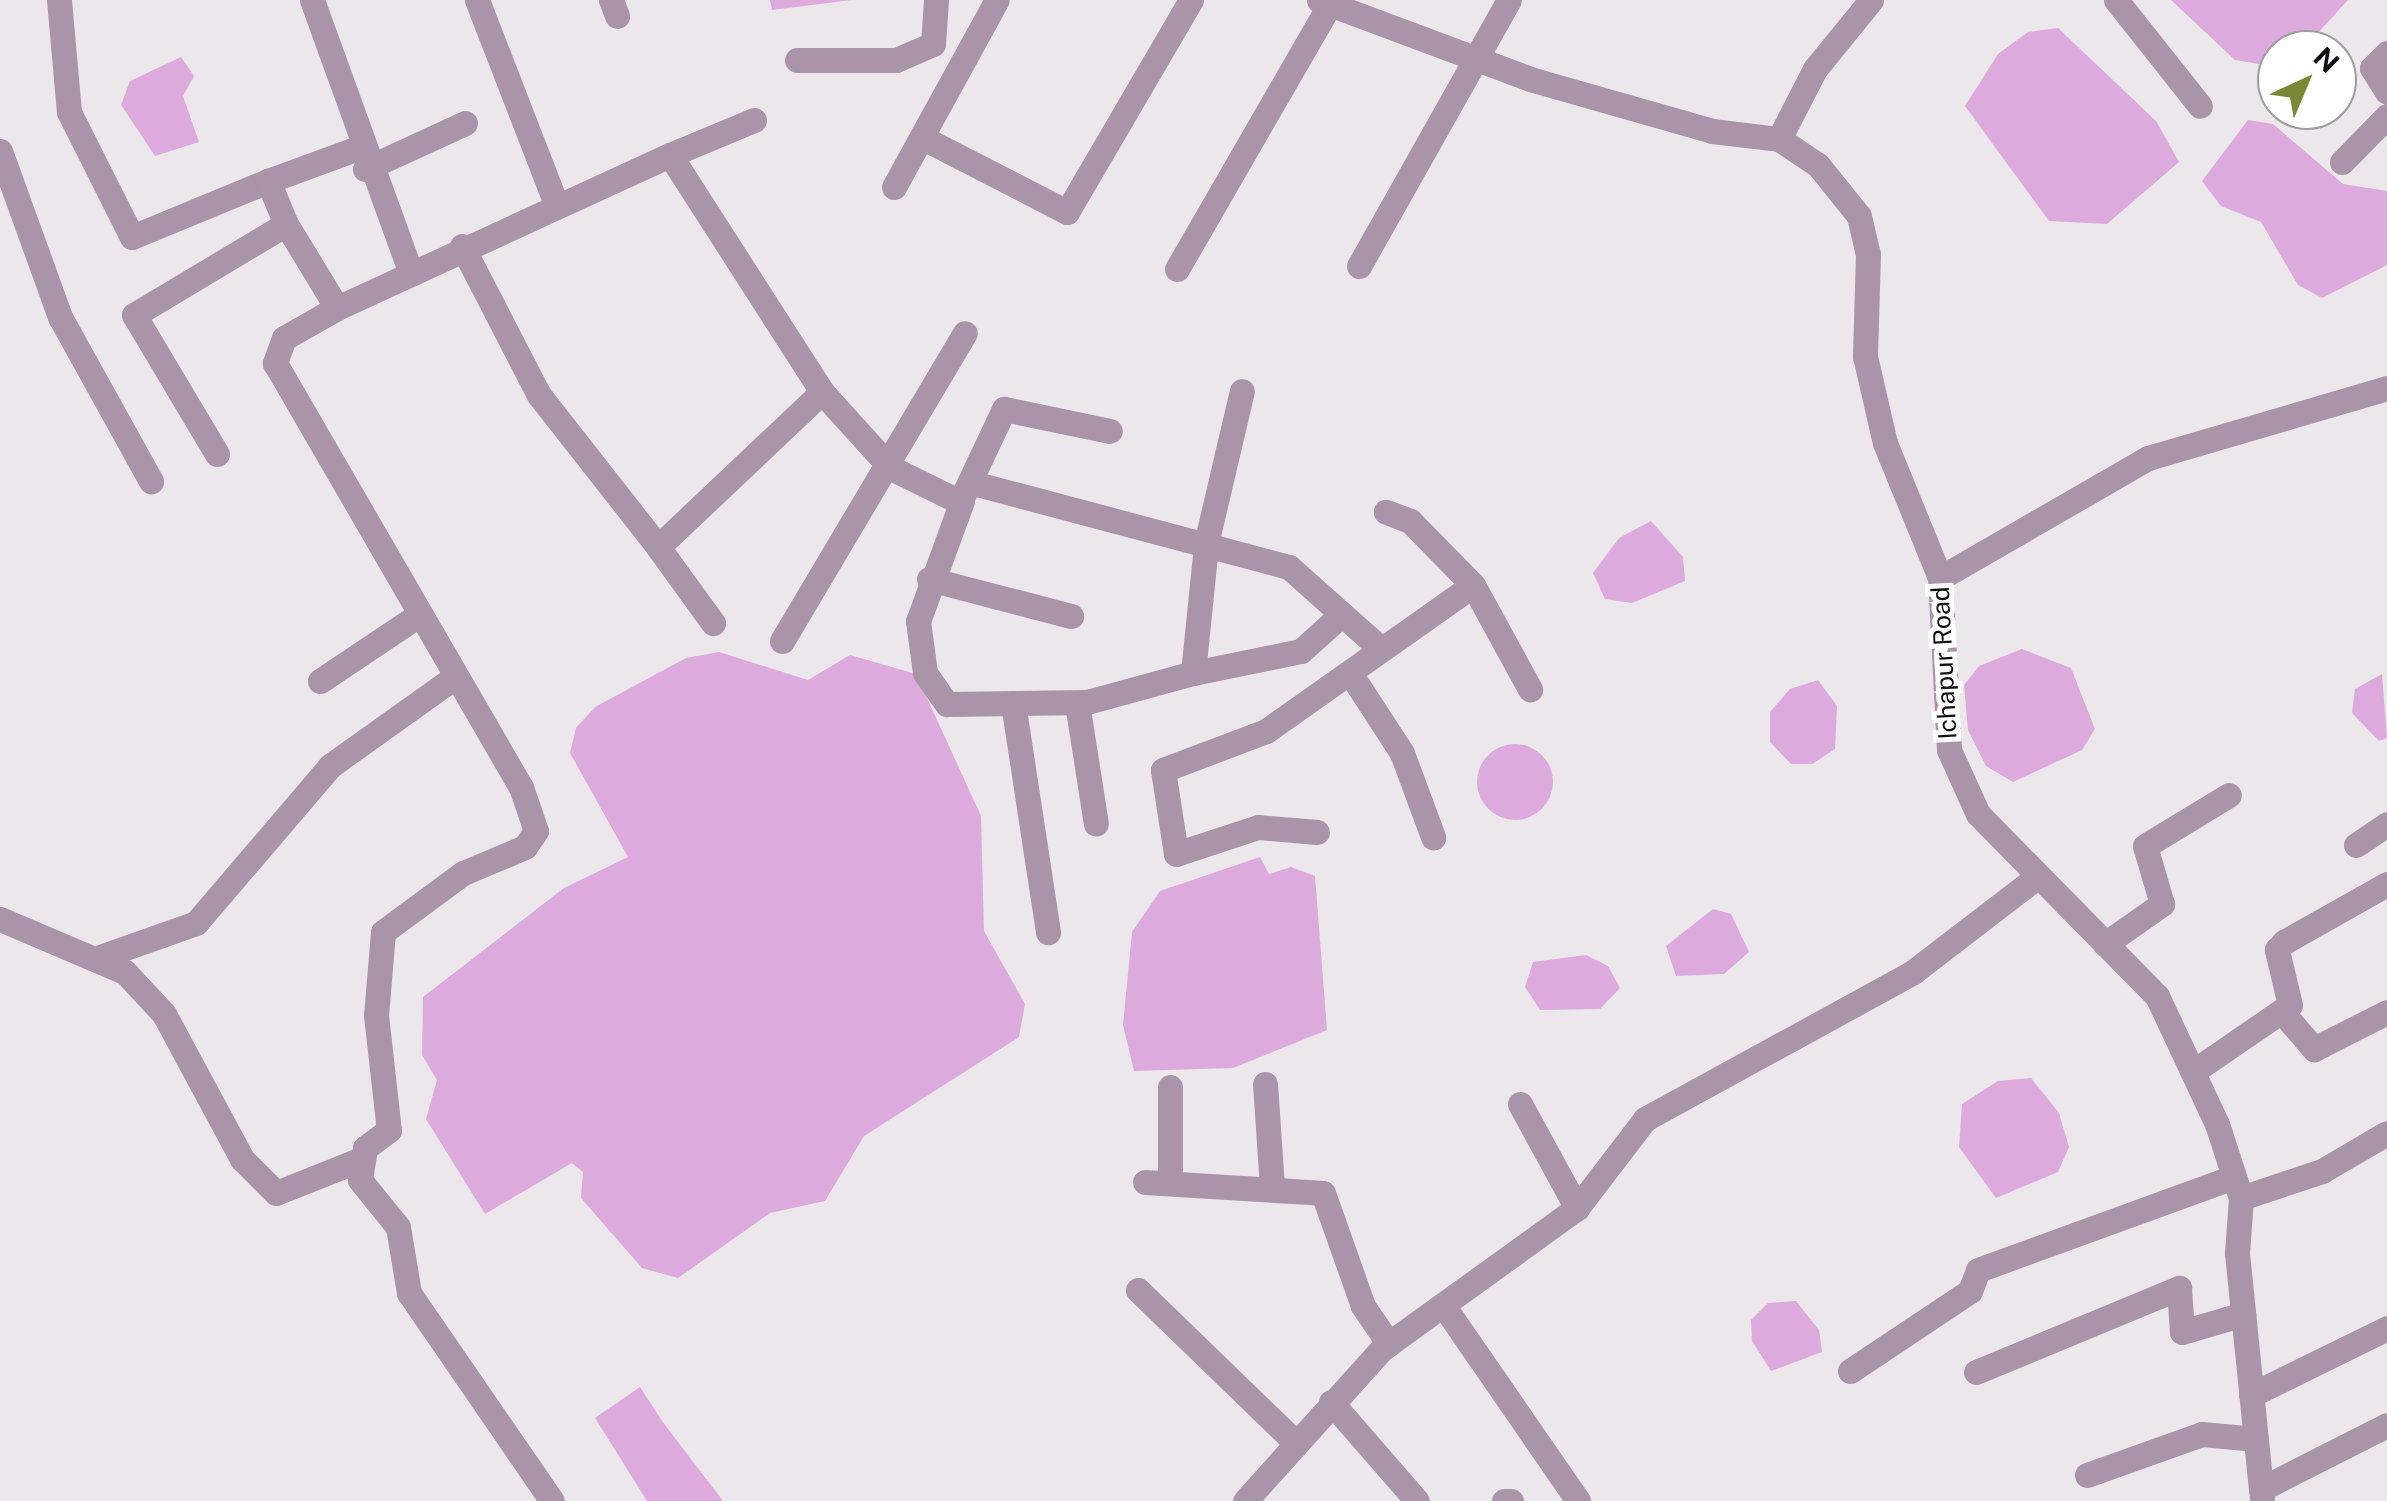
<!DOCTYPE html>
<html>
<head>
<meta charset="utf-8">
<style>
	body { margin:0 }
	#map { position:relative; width:2387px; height:1501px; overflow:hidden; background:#ebe7eb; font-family:"Public Sans",sans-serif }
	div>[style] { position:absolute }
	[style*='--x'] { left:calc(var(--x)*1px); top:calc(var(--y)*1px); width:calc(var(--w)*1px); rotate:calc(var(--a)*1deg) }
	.water>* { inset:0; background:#dad }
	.round { border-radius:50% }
	.minor>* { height:25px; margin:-12.5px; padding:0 12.5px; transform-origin:12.5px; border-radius:12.5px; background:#aa94aa }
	span { translate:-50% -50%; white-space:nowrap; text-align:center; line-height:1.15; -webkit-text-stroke:10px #fff; paint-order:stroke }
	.street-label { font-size:25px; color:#0f0d0f }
	.north { position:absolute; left:2257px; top:30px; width:100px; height:100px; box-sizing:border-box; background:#fff; border:2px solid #9f9e9f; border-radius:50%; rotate:44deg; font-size:28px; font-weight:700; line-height:40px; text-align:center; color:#0f0d0f }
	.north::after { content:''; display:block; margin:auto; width:35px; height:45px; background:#7a8836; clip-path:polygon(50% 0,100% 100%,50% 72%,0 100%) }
</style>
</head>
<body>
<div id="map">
	<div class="water">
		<div style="clip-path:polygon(770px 0,852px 0,772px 10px)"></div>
		<div style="clip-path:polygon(2171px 0,2348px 0,2306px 46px,2277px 50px,2271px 66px,2235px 60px)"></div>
		<div style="clip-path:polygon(2058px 28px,2156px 121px,2179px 162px,2107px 224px,2049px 221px,1965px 106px,1998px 54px,2028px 32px)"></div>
		<div style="clip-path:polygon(181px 57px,194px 76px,183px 96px,199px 142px,155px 156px,121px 105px,130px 81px)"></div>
		<div style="clip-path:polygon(2248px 120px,2273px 124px,2343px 184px,2387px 191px,2387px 265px,2322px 298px,2298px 285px,2261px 222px,2221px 206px,2202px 181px)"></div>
		<div style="clip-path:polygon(1651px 521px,1683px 557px,1685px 581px,1632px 603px,1605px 599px,1593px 573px,1619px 538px)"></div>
		<div style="clip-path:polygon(2022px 649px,2071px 668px,2095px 729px,2082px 750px,2013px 782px,1986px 766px,1968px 730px,1964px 685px,1979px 666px)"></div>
		<div style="clip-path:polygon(719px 652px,808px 680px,850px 655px,916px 674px,981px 816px,984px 931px,1025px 1004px,1019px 1037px,864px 1136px,825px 1201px,770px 1213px,678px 1278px,642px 1268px,581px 1198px,583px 1172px,572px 1163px,485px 1214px,426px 1119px,437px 1080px,422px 1055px,423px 997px,564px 888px,628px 857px,570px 753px,576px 728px,595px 707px,686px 658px)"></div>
		<div style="clip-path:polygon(2382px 674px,2387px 738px,2379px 741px,2352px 713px,2355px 689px)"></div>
		<div style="clip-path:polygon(1818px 680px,1837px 706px,1835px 749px,1812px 764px,1791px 764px,1770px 742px,1770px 712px,1790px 689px)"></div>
		<div class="round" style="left:1477px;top:744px;width:76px;height:76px"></div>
		<div style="clip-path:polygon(1260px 857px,1269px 874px,1291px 867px,1315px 876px,1327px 1030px,1233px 1068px,1134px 1071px,1123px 1025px,1132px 932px,1160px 891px)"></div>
		<div style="clip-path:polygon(1713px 909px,1731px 914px,1749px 952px,1724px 974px,1676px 976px,1666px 946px)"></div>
		<div style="clip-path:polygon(1586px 955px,1608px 966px,1620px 988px,1600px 1009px,1540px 1010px,1525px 987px,1533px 962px)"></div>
		<div style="clip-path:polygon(2031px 1078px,2059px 1113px,2069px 1147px,2058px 1172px,1996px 1198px,1959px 1147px,1962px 1104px,1998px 1081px)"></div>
		<div style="clip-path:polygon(1796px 1301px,1819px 1330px,1822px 1352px,1771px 1371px,1752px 1341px,1751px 1320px,1768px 1303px)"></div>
		<div style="clip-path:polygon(640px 1387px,662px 1421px,723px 1501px,647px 1501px,595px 1418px)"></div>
	</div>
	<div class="minor">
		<div style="--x:59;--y:0;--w:112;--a:84.9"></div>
		<div style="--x:69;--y:112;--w:140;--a:63.3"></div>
		<div style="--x:132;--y:237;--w:147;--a:-22.4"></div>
		<div style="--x:312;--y:0;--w:288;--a:70.1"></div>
		<div style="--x:477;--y:0;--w:219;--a:68.8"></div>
		<div style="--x:611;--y:0;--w:17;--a:69"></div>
		<div style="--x:1319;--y:0;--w:225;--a:20.5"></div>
		<div style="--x:1530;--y:79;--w:189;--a:15.9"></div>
		<div style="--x:1712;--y:131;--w:67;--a:6.8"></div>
		<div style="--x:1779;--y:139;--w:47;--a:33.7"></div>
		<div style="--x:1818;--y:165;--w:65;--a:51.2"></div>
		<div style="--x:1859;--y:216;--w:39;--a:77"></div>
		<div style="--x:1868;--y:254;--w:102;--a:91.7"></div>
		<div style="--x:1865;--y:356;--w:89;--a:77.1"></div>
		<div style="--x:1885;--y:443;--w:146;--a:67.8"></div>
		<div style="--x:1940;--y:578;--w:172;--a:87"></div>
		<div style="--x:1949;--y:750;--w:70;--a:65.6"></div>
		<div style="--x:1978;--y:814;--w:255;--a:45.5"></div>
		<div style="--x:2157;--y:996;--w:141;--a:64.9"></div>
		<div style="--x:2217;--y:1124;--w:78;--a:72"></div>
		<div style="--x:2241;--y:1198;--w:55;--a:94.2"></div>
		<div style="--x:2237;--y:1253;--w:249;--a:84.2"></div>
		<div style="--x:2116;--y:0;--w:135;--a:51.6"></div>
		<div style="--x:2387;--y:53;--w:21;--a:135"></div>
		<div style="--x:2372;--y:68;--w:28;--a:58"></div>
		<div style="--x:797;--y:60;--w:99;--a:0"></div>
		<div style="--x:896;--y:60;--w:40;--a:-23.4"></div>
		<div style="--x:933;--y:44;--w:44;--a:-86.1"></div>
		<div style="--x:923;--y:138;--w:162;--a:27.2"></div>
		<div style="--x:1067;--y:212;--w:246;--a:-59.7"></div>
		<div style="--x:1779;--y:139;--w:79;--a:-62.8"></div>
		<div style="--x:1815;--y:69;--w:89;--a:-50.9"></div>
		<div style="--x:0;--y:151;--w:177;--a:70.1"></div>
		<div style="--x:60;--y:317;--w:188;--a:61"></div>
		<div style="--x:670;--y:155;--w:91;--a:-22.6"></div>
		<div style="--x:2342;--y:162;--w:64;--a:-45.6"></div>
		<div style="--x:365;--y:169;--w:110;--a:-24.7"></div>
		<div style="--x:894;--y:187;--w:213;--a:-61.2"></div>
		<div style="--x:286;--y:224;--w:47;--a:-112.7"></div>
		<div style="--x:268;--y:181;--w:99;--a:-20.1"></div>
		<div style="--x:462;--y:246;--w:168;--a:62.7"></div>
		<div style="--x:539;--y:395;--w:193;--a:51.9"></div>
		<div style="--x:658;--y:547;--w:226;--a:-43.4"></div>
		<div style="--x:1359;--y:266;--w:305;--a:-60.6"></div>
		<div style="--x:1177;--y:269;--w:306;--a:-60"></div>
		<div style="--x:337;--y:308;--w:366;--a:-24.7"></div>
		<div style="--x:670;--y:155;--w:282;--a:57.3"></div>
		<div style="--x:822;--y:392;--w:103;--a:47.8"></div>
		<div style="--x:891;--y:468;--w:77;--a:26.2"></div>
		<div style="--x:960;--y:502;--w:103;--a:-64.7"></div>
		<div style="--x:1004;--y:409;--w:108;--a:11.7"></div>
		<div style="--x:217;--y:454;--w:162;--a:-120.8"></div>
		<div style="--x:134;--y:315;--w:177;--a:-30.9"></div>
		<div style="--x:286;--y:224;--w:98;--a:58.7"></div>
		<div style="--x:337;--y:308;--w:61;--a:150.5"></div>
		<div style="--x:284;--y:338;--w:27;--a:110"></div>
		<div style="--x:275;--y:363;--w:490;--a:59.9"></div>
		<div style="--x:521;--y:787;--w:46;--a:71.2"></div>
		<div style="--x:536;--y:831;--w:19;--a:125"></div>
		<div style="--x:525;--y:847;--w:67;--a:157.2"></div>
		<div style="--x:463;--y:873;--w:99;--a:143.6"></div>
		<div style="--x:383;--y:932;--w:83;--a:94.8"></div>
		<div style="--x:376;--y:1015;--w:116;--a:83.6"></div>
		<div style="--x:389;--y:1130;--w:30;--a:143"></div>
		<div style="--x:365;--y:1148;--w:32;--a:99"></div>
		<div style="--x:360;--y:1180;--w:60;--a:51"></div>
		<div style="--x:398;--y:1227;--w:67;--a:80.5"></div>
		<div style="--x:409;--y:1293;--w:252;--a:55.5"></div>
		<div style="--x:973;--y:483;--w:327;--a:14.9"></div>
		<div style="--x:1289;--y:567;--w:122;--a:41.7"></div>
		<div style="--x:962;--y:501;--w:128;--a:110.1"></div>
		<div style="--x:918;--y:621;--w:52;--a:82.3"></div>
		<div style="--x:925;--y:673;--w:38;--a:55"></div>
		<div style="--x:947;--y:704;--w:140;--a:-0.8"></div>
		<div style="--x:1087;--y:702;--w:110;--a:-15.3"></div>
		<div style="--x:1193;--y:673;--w:130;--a:-84.2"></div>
		<div style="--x:1206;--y:544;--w:157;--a:-76.8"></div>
		<div style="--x:658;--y:547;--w:94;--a:54.1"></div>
		<div style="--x:1940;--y:578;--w:240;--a:-30"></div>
		<div style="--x:2148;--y:458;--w:249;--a:-16.3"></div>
		<div style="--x:929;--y:579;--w:147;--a:14.6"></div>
		<div style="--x:1473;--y:585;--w:119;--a:61.3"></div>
		<div style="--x:782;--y:641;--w:358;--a:-59.3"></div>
		<div style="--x:1193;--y:673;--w:110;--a:-11.5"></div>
		<div style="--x:1301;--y:651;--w:55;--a:-42.1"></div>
		<div style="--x:1350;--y:673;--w:95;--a:57"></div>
		<div style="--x:1402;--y:753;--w:90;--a:69.7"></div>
		<div style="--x:320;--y:681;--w:117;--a:-33.8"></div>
		<div style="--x:1013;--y:703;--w:232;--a:81.3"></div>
		<div style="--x:1077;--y:703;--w:122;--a:81.1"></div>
		<div style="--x:1317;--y:832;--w:59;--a:-175.2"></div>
		<div style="--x:1258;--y:827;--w:86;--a:161.8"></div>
		<div style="--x:1176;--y:854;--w:85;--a:-98.8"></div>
		<div style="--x:1163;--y:770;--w:110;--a:-20.7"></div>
		<div style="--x:1266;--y:731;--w:253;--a:-35.2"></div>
		<div style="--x:1473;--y:585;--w:90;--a:-134.5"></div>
		<div style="--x:1410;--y:521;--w:26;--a:-159"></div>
		<div style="--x:2356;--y:845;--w:37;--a:-34"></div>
		<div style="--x:0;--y:919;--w:136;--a:23"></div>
		<div style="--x:125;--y:972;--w:57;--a:47.1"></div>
		<div style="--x:164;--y:1014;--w:165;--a:61.7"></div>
		<div style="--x:242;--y:1159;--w:48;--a:45"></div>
		<div style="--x:276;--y:1193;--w:87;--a:-21.6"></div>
		<div style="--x:2105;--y:944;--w:70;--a:-35.1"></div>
		<div style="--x:2162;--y:904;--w:60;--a:-106.3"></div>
		<div style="--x:2145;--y:846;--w:98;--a:-31.3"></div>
		<div style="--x:100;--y:957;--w:102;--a:-19.5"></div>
		<div style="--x:196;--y:923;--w:206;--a:-49.5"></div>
		<div style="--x:330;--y:766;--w:153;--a:-35.5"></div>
		<div style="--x:2283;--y:1013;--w:48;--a:49.3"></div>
		<div style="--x:2314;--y:1049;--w:82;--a:-26.9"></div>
		<div style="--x:2194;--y:1071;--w:116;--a:-34.5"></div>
		<div style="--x:2290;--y:1005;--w:57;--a:-103.3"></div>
		<div style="--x:2277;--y:950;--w:11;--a:-49"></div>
		<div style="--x:2284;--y:942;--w:118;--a:-29.4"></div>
		<div style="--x:1265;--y:1084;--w:104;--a:86.1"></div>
		<div style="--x:1170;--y:1087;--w:96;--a:90"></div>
		<div style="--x:1520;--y:1104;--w:119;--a:61.3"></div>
		<div style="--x:1145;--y:1182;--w:178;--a:3.5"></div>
		<div style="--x:1323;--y:1193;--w:120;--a:70.5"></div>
		<div style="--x:1363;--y:1306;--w:46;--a:55.6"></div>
		<div style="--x:2241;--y:1198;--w:85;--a:-18.4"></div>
		<div style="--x:2322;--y:1171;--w:75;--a:-30.3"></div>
		<div style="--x:1138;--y:1290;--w:220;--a:44.1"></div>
		<div style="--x:1443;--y:1305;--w:238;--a:55.4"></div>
		<div style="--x:1850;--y:1371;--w:144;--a:-33.7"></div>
		<div style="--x:1970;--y:1291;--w:22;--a:-69"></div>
		<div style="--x:1978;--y:1270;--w:272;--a:-20"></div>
		<div style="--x:1976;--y:1372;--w:220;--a:-22.5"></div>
		<div style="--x:2179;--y:1288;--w:44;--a:86.1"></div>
		<div style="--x:2182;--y:1332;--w:64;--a:-16.4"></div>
		<div style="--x:2251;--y:1395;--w:152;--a:-26.2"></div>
		<div style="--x:1331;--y:1402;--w:131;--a:49"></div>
		<div style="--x:2087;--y:1475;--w:122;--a:-19.6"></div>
		<div style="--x:2202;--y:1434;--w:54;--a:5.3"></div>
		<div style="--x:2261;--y:1489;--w:141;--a:-26.9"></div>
		<div style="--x:1245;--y:1501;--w:206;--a:-48"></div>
		<div style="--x:1383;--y:1348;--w:239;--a:-35.8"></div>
		<div style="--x:1577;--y:1208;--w:112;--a:-52.6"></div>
		<div style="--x:1645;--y:1119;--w:306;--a:-28.7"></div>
		<div style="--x:1913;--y:972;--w:153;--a:-37.5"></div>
		<div style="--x:1504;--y:1501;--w:7;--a:0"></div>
	</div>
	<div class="street-label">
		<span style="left:1944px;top:663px;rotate:-93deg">Ichapur Road</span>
	</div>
	<div class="north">N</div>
</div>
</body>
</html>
